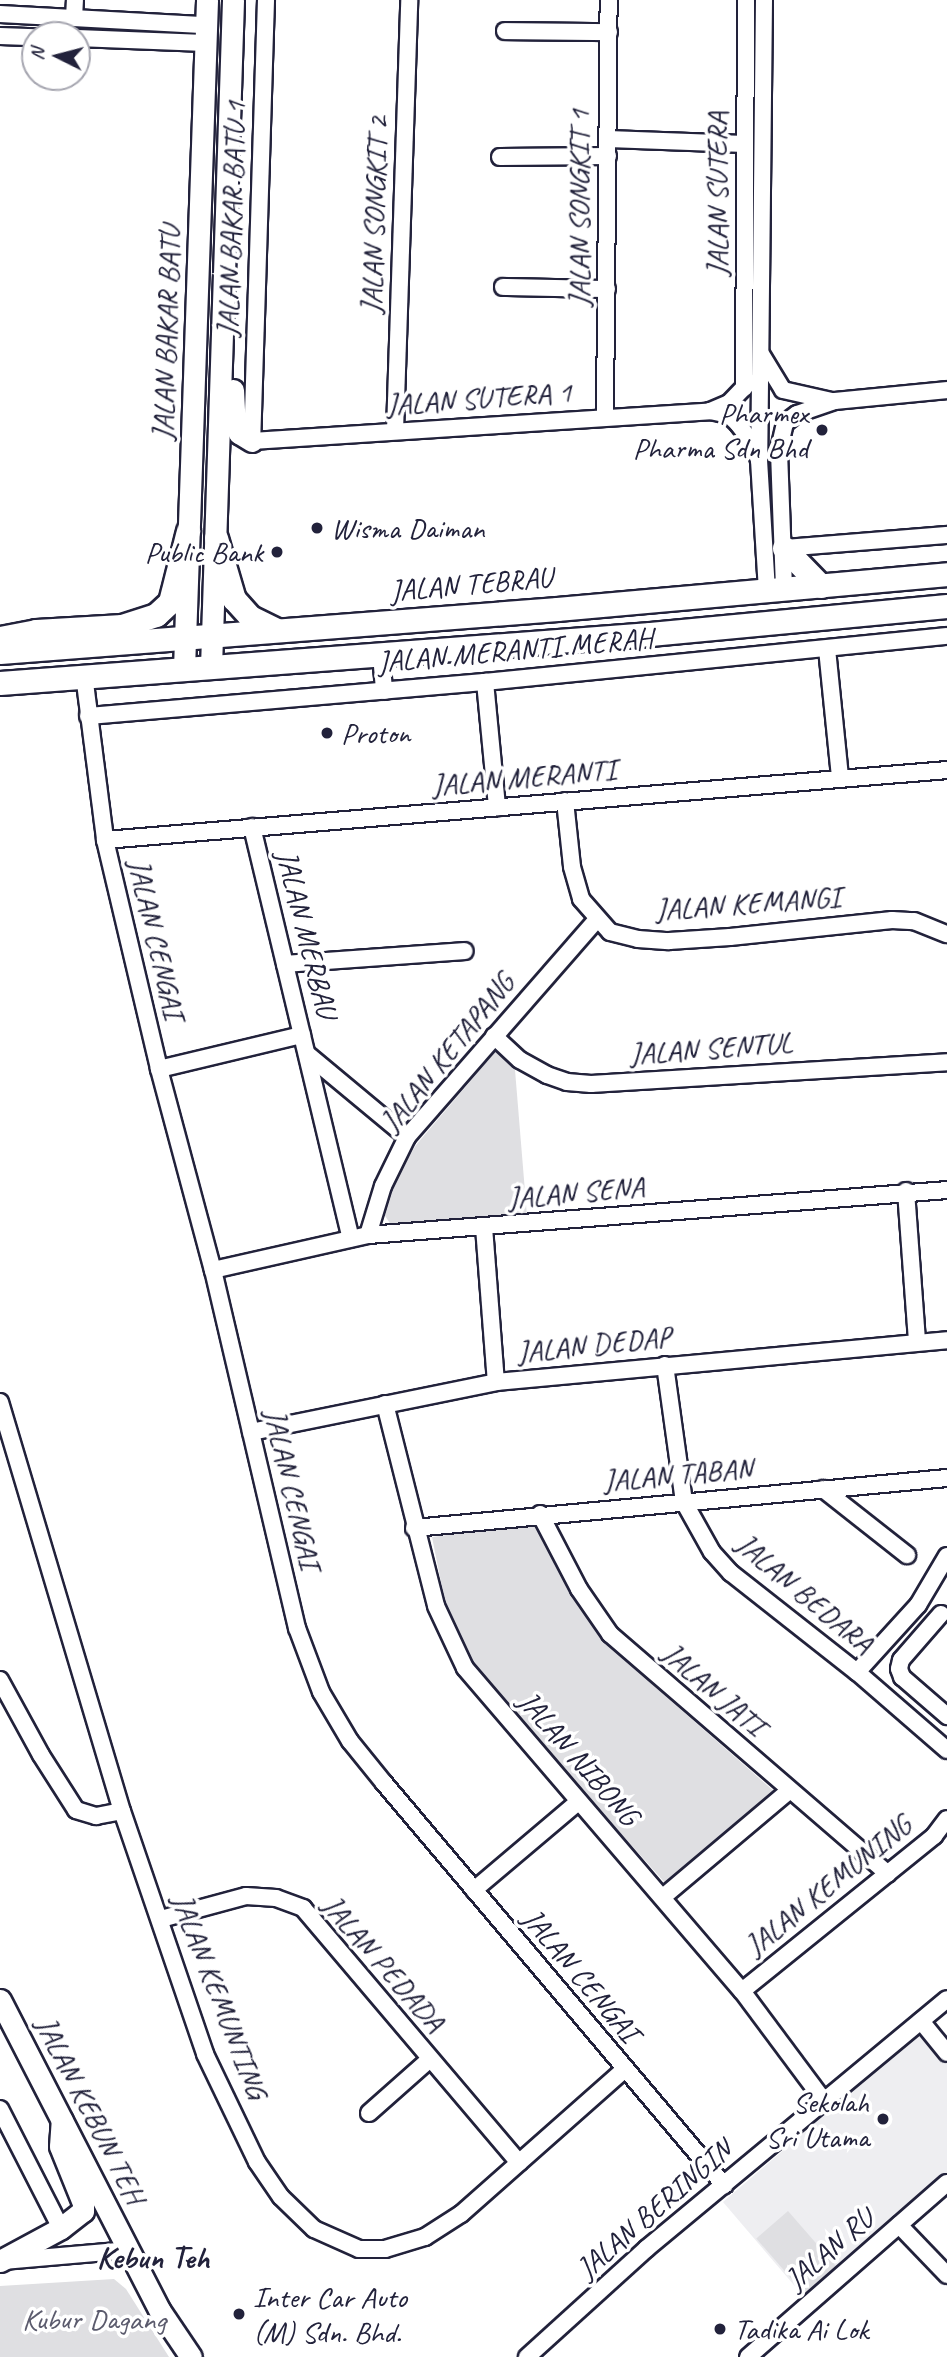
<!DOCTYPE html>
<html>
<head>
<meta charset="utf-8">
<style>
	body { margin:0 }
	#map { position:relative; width:947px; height:2357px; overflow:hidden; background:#fff; font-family:Caveat,sans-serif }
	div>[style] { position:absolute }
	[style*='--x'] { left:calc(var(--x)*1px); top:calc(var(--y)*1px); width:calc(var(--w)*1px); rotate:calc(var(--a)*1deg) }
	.built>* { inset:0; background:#eeeef1 }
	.green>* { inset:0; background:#dfdfe2; transform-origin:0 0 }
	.roads { filter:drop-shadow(2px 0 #22223b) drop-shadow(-2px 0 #22223b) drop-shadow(0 2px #22223b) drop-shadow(0 -2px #22223b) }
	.minor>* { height:16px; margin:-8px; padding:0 8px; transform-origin:8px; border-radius:8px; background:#fff }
	.major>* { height:21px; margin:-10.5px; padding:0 10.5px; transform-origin:10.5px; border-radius:10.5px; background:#fff }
	.highway>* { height:23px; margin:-11.5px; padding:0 11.5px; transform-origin:11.5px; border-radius:11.5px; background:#fff }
	.dots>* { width:19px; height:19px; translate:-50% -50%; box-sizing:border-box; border:4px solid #fff; border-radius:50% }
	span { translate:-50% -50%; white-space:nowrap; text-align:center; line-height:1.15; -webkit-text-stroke:7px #fff; paint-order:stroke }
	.street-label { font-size:30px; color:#22223b }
	.poi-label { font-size:30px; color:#22223b }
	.right { translate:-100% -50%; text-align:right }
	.left { translate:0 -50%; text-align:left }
	.park-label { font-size:30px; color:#5b5b6d }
	.neighbourhood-label { font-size:32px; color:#22223b; font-weight:700 }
	.north { position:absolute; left:21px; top:21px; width:70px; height:70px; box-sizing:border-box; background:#fff; border:2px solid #a7a7b1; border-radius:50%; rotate:276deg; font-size:19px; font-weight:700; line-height:28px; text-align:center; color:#22223b }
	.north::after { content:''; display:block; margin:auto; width:24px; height:32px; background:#22223b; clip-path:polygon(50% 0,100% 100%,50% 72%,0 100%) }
</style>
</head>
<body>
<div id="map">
	<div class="built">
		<div style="clip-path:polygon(921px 2032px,947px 2063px,947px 2176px,805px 2298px,723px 2202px)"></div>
	</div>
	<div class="green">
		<div style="clip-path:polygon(497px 1050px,515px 1070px,527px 1216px,391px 1225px,382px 1211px,391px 1187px,416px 1145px)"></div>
		<div style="clip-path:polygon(534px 1523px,571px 1591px,613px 1645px,655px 1687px,775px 1792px,774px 1798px,666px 1884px,470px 1664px,446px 1607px,432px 1537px)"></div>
		<div style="left:788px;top:2211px;width:76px;height:42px;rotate:49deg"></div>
		<div style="clip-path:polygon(114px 2279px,126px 2289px,169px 2357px,0 2357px,0 2286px)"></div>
	</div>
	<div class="roads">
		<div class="minor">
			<div style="--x:266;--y:0;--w:441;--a:91.8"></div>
			<div style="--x:252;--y:441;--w:459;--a:-3.7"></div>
			<div style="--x:710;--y:411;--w:19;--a:12"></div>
			<div style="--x:729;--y:415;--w:13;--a:45"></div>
			<div style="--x:738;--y:424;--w:26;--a:53"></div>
			<div style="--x:754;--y:445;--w:16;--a:72"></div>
			<div style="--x:764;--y:0;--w:460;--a:90.6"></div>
			<div style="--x:759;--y:460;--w:129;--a:86.5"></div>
			<div style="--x:0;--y:14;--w:206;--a:3.1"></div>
			<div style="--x:74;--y:18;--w:18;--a:-87"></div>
			<div style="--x:505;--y:31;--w:104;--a:0.6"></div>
			<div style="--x:0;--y:36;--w:35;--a:2"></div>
			<div style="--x:77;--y:38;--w:128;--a:2.2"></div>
			<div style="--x:608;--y:139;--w:137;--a:2.1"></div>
			<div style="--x:500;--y:157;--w:108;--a:-0.5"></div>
			<div style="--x:503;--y:287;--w:104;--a:1.1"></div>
			<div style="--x:761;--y:354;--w:42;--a:58.6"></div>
			<div style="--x:783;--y:390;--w:50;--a:12.7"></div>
			<div style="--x:744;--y:388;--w:388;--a:-89.7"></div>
			<div style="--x:710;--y:411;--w:21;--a:-23"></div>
			<div style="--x:729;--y:403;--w:29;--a:-46"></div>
			<div style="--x:605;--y:417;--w:417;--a:-89.5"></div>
			<div style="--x:395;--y:431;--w:431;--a:-88.1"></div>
			<div style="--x:784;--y:548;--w:164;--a:-4.6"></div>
			<div style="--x:784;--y:588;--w:139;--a:-92.1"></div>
			<div style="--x:779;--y:449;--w:27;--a:-77"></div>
			<div style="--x:785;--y:423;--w:15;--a:-37"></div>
			<div style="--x:797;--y:414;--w:40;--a:-18.9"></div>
			<div style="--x:835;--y:401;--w:113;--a:-5.6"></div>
			<div style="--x:827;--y:649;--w:130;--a:84.2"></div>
			<div style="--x:381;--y:655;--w:36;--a:85"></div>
			<div style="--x:84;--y:675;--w:166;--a:82.7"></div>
			<div style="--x:105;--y:840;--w:235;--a:76.7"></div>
			<div style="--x:159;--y:1069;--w:208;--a:75"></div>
			<div style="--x:213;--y:1270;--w:368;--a:76.8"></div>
			<div style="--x:297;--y:1628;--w:68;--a:69.4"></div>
			<div style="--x:321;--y:1692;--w:57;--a:59.4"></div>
			<div style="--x:350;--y:1741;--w:54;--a:51"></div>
			<div style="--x:384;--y:1783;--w:527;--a:49.78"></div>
			<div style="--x:485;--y:682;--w:126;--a:84.5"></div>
			<div style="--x:88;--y:716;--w:398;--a:-4.9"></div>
			<div style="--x:485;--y:682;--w:464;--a:-5.7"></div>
			<div style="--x:565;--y:801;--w:66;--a:83.9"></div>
			<div style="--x:572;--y:867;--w:33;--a:74"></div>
			<div style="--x:581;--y:899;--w:44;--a:48.7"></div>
			<div style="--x:610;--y:932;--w:29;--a:14"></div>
			<div style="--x:638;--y:939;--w:31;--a:4"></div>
			<div style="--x:669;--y:941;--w:61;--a:-3.8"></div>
			<div style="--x:730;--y:937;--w:163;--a:-6"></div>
			<div style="--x:892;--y:920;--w:22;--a:3"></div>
			<div style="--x:914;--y:921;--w:35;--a:22"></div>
			<div style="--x:252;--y:827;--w:423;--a:76.5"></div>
			<div style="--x:105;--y:840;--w:845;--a:-4.75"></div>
			<div style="--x:285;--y:964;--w:180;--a:-4.1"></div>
			<div style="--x:494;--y:1036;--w:35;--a:43"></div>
			<div style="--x:520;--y:1060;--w:31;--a:29"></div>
			<div style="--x:547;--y:1075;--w:21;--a:19"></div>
			<div style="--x:567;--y:1082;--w:24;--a:5"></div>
			<div style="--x:591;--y:1084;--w:357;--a:-3.5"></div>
			<div style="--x:307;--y:1054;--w:130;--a:39.7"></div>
			<div style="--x:159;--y:1069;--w:147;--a:-13.4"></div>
			<div style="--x:906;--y:1191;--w:151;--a:85.8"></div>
			<div style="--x:484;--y:1227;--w:155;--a:85.6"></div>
			<div style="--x:368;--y:1235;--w:51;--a:-73"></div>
			<div style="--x:383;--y:1186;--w:55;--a:-63.9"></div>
			<div style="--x:407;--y:1137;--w:288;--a:-48.9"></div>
			<div style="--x:213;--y:1270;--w:159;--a:-12.7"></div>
			<div style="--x:368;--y:1235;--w:581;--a:-4.44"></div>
			<div style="--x:665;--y:1365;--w:138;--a:82.1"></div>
			<div style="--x:684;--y:1502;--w:57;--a:60.8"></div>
			<div style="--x:712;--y:1552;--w:28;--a:48"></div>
			<div style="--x:731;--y:1573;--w:160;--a:38.2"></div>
			<div style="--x:857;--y:1672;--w:119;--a:40.9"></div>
			<div style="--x:0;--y:1402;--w:427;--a:73.4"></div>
			<div style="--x:122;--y:1811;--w:257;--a:71.1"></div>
			<div style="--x:205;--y:2054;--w:120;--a:64.3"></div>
			<div style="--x:257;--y:2162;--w:42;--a:55.6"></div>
			<div style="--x:281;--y:2197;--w:46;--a:44.1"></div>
			<div style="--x:314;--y:2229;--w:49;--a:24"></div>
			<div style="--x:359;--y:2249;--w:26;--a:0"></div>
			<div style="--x:385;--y:2249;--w:42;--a:-16.7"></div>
			<div style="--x:425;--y:2237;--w:43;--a:-32.6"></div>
			<div style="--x:461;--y:2214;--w:217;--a:-41.5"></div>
			<div style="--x:385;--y:1404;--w:208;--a:75.8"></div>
			<div style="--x:436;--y:1606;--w:68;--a:64.9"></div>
			<div style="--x:465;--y:1668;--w:426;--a:49.4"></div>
			<div style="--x:742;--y:1991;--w:137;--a:53.3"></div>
			<div style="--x:251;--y:1432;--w:250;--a:-11.5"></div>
			<div style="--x:496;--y:1382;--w:453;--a:-5.3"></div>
			<div style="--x:823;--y:1489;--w:107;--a:38.2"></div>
			<div style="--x:540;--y:1514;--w:85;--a:62.5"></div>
			<div style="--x:579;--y:1589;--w:55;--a:55.4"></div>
			<div style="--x:610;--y:1634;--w:367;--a:40.8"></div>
			<div style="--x:414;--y:1528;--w:535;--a:-5.36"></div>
			<div style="--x:941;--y:1614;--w:61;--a:131"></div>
			<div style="--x:901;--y:1660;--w:9;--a:103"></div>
			<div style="--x:899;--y:1669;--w:9;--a:69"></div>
			<div style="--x:902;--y:1677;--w:60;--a:40.9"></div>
			<div style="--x:857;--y:1672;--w:91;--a:-47.7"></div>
			<div style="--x:918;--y:1605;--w:57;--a:-59.4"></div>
			<div style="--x:0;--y:1680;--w:85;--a:61.3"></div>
			<div style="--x:41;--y:1755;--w:65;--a:57.5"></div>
			<div style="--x:76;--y:1810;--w:21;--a:17"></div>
			<div style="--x:96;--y:1816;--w:26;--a:-11"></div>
			<div style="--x:474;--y:1890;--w:136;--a:-40.2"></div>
			<div style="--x:663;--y:1897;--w:165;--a:-40.1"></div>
			<div style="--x:161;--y:1919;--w:88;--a:-15.1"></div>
			<div style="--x:246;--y:1896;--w:30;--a:4"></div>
			<div style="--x:276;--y:1898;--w:29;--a:20"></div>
			<div style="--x:303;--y:1908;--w:334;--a:49.7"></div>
			<div style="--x:742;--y:1991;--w:247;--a:-38.9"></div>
			<div style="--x:934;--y:1836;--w:21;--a:-53"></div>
			<div style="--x:921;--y:2021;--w:41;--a:50.9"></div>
			<div style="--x:0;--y:2109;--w:134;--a:62.9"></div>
			<div style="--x:369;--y:2113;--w:81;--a:-41.5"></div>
			<div style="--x:899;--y:2225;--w:69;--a:46.2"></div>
			<div style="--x:3;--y:2261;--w:127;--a:-5"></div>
			<div style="--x:527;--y:2357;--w:161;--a:-42.2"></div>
			<div style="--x:646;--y:2249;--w:391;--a:-39.7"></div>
			<div style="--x:748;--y:2357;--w:264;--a:-41.2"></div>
		</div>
		<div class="major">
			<div style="--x:233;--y:390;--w:34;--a:87"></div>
			<div style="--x:235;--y:424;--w:10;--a:66"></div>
			<div style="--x:239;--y:433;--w:15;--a:32"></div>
			<div style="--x:211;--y:667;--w:667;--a:-88.11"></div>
			<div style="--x:184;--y:669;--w:669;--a:-88.03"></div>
			<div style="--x:0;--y:2000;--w:350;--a:62.8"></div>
			<div style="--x:160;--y:2311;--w:55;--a:56"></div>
			<div style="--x:0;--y:2261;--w:69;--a:-28.4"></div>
			<div style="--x:61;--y:2228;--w:28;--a:-38"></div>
			<div style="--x:83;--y:2211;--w:8;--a:-90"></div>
			<div style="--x:83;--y:2203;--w:61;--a:-112"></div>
			<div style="--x:60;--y:2146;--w:26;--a:-86"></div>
		</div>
		<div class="highway">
			<div style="--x:216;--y:538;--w:64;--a:73.6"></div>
			<div style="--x:234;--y:599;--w:24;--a:48"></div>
			<div style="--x:250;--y:617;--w:28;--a:26"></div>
			<div style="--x:784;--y:548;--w:53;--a:45.8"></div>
			<div style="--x:0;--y:638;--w:37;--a:-11"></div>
			<div style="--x:36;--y:631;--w:86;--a:-3.3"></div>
			<div style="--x:122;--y:626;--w:36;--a:-18"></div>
			<div style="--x:156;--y:615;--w:19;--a:-43"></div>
			<div style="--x:170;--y:602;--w:73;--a:-75.8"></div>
			<div style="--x:0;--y:652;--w:559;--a:-4.41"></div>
			<div style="--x:557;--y:609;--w:392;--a:-5.1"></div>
			<div style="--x:0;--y:683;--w:652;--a:-4.31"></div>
			<div style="--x:650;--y:634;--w:298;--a:-5.4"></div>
		</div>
	</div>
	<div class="dots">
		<div style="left:822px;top:430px;background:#22223b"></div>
		<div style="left:317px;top:528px;background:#22223b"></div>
		<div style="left:277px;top:552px;background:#22223b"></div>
		<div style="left:327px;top:733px;background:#22223b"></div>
		<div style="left:883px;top:2119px;background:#22223b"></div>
		<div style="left:239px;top:2314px;background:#22223b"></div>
		<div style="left:720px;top:2329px;background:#22223b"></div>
	</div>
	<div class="street-label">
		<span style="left:717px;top:194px;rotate:-90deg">JALAN SUTERA</span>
		<span style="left:579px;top:208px;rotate:-90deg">JALAN SONGKIT 1</span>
		<span style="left:374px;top:215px;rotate:-88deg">JALAN SONGKIT 2</span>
		<span style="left:231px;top:219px;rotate:-88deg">JALAN BAKAR BATU 1</span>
		<span style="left:166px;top:333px;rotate:-88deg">JALAN BAKAR BATU</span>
		<span style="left:479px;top:398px;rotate:-4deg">JALAN SUTERA 1</span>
		<span style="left:471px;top:584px;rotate:-5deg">JALAN TEBRAU</span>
		<span style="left:515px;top:650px;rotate:-5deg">JALAN MERANTI MERAH</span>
		<span style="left:524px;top:777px;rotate:-5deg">JALAN MERANTI</span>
		<span style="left:748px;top:903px;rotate:-4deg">JALAN KEMANGI</span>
		<span style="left:307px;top:934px;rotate:76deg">JALAN MERBAU</span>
		<span style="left:157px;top:939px;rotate:77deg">JALAN CENGAI</span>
		<span style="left:711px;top:1048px;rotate:-4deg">JALAN SENTUL</span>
		<span style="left:447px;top:1052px;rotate:-51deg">JALAN KETAPANG</span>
		<span style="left:576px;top:1192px;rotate:-5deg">JALAN SENA</span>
		<span style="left:594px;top:1344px;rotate:-6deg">JALAN DEDAP</span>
		<span style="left:678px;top:1474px;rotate:-5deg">JALAN TABAN</span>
		<span style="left:293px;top:1489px;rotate:77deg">JALAN CENGAI</span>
		<span style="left:805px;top:1593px;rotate:40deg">JALAN BEDARA</span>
		<span style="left:714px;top:1689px;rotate:41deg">JALAN JATI</span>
		<span style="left:579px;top:1758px;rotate:49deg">JALAN NIBONG</span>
		<span style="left:828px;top:1885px;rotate:-39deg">JALAN KEMUNING</span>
		<span style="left:384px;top:1963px;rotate:49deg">JALAN PEDADA</span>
		<span style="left:581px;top:1975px;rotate:50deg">JALAN CENGAI</span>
		<span style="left:220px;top:1996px;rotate:69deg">JALAN KEMUNTING</span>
		<span style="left:91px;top:2110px;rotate:63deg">JALAN KEBUN TEH</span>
		<span style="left:654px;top:2209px;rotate:-41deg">JALAN BERINGIN</span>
		<span style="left:829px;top:2249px;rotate:-41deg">JALAN RU</span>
	</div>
	<div class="poi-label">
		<span class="right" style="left:808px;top:430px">Pharmex<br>Pharma Sdn Bhd</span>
		<span class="left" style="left:331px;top:528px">Wisma Daiman</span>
		<span class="right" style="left:263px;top:552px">Public Bank</span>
		<span class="left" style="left:341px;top:733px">Proton</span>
		<span class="right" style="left:869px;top:2119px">Sekolah<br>Sri Utama</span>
		<span class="left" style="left:253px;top:2314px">Inter Car Auto<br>(M) Sdn. Bhd.</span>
		<span class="left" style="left:734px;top:2329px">Tadika Ai Lok</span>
	</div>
	<div class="park-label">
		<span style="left:94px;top:2319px">Kubur Dagang</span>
	</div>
	<div class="neighbourhood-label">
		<span style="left:153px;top:2258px">Kebun Teh</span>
	</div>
	<div class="north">N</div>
</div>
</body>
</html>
